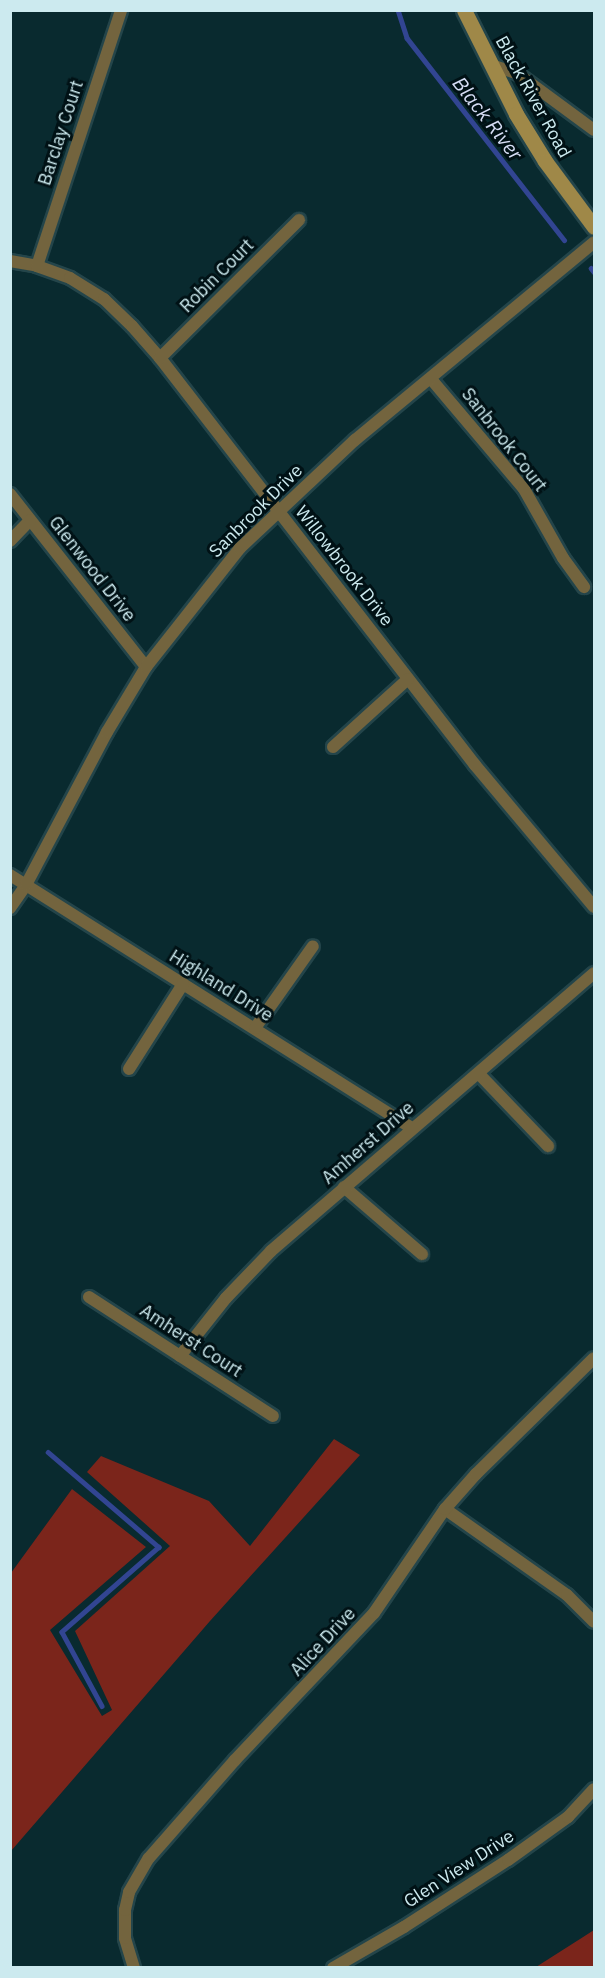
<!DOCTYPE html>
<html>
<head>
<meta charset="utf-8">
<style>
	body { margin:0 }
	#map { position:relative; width:605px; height:1978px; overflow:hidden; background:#092a2f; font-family:"IBM Plex Sans",sans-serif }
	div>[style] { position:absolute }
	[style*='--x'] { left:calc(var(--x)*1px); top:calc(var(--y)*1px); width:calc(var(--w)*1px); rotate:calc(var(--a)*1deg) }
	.green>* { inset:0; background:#7b251b }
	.stream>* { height:4.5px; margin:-2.25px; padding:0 2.25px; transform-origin:2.25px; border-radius:2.25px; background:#324592 }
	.roads { filter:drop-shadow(2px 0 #24454a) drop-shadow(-2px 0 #24454a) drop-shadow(0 2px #24454a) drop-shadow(0 -2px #24454a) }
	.street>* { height:12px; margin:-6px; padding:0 6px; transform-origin:6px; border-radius:6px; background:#73643e }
	.secondary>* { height:15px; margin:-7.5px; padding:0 7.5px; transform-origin:7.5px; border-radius:7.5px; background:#9f8848 }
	span { translate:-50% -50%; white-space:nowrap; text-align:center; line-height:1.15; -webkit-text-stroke:6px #001115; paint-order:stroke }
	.street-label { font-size:18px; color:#cceaef }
	.water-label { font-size:20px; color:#d5ddf4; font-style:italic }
	.frame { position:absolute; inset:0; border:12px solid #cceaef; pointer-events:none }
</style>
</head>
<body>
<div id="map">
	<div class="green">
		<div style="clip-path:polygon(334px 1439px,360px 1455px,210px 1621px,11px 1851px,11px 1573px,72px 1489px,146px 1547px,50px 1630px,102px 1716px,112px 1710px,75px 1631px,170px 1546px,87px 1472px,101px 1456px,209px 1501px,250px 1546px)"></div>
		<div style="clip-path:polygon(594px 1930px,594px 1967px,536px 1967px,580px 1939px)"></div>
	</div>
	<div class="stream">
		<div style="--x:398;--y:10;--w:29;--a:72"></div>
		<div style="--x:407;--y:38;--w:256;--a:52.1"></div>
		<div style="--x:591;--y:268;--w:5;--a:53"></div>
		<div style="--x:48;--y:1452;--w:146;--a:40.6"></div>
		<div style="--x:159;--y:1547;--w:129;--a:138.8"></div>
		<div style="--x:62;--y:1632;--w:84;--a:61.6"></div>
	</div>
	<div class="roads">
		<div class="street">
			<div style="--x:491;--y:65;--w:28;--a:18"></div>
			<div style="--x:518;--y:74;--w:94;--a:36.4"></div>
			<div style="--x:10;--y:261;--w:27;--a:10"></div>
			<div style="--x:37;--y:266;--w:35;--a:20"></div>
			<div style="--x:70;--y:278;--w:40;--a:32"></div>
			<div style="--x:104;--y:299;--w:39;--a:44"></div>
			<div style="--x:132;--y:326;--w:43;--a:48.8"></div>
			<div style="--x:160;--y:358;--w:515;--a:52.26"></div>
			<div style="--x:475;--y:765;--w:185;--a:50"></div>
			<div style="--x:37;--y:266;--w:269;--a:-71.8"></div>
			<div style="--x:160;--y:358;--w:196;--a:-44.8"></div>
			<div style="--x:431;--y:379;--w:144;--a:49.8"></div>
			<div style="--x:524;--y:489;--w:79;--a:60.5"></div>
			<div style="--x:563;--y:558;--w:36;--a:54"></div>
			<div style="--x:10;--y:494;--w:220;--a:51.8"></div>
			<div style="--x:10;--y:541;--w:29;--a:-46"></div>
			<div style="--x:333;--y:747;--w:101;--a:-42.2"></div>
			<div style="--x:10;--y:875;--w:475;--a:32.2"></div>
			<div style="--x:10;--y:908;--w:28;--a:-55"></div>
			<div style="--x:26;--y:885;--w:173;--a:-62.1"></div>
			<div style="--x:107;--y:732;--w:76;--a:-59"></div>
			<div style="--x:146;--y:667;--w:152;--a:-51.7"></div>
			<div style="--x:240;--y:548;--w:158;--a:-43.2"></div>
			<div style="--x:355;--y:440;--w:310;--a:-39.6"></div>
			<div style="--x:255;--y:1028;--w:100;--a:-54.7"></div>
			<div style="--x:129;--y:1069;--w:101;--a:-57.6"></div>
			<div style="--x:479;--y:1074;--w:100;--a:46.2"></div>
			<div style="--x:344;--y:1187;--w:103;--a:40.7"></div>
			<div style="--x:89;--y:1297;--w:219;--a:32.9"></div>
			<div style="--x:180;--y:1356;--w:74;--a:-51.6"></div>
			<div style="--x:226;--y:1298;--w:65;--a:-46.2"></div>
			<div style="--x:271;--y:1251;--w:426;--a:-40.7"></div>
			<div style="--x:445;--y:1509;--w:149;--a:35.2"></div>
			<div style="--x:567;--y:1595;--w:38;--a:45"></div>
			<div style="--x:134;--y:1968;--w:31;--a:-107"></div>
			<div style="--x:125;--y:1938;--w:28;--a:-90"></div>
			<div style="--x:125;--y:1910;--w:18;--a:-77"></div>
			<div style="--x:129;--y:1892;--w:39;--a:-60"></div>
			<div style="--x:149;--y:1858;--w:130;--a:-48.7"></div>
			<div style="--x:235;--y:1760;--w:202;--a:-46.6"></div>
			<div style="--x:374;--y:1613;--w:126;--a:-55.7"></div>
			<div style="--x:445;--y:1509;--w:47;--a:-48.5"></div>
			<div style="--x:476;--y:1474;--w:165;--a:-44.5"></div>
			<div style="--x:333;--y:1968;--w:82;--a:-30"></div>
			<div style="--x:404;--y:1927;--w:124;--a:-32.8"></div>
			<div style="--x:508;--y:1860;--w:74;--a:-35.6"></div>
			<div style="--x:568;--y:1817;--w:38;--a:-47"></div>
		</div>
		<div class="secondary">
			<div style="--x:464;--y:10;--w:116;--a:63.4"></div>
			<div style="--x:516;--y:114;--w:55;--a:58.3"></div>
			<div style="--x:545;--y:161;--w:82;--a:53.4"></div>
		</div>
	</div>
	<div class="street-label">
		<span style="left:533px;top:97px;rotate:61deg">Black River Road</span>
		<span style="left:61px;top:133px;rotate:-72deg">Barclay Court</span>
		<span style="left:217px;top:276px;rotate:-45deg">Robin Court</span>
		<span style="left:504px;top:440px;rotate:52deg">Sanbrook Court</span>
		<span style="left:256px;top:511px;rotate:-45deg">Sanbrook Drive</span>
		<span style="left:344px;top:566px;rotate:52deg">Willowbrook Drive</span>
		<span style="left:92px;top:569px;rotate:52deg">Glenwood Drive</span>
		<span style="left:221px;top:986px;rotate:32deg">Highland Drive</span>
		<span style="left:368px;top:1143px;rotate:-41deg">Amherst Drive</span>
		<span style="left:191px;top:1341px;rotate:33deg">Amherst Court</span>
		<span style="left:323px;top:1642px;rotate:-47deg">Alice Drive</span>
		<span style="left:459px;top:1869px;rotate:-33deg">Glen View Drive</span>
	</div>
	<div class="water-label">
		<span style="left:488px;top:118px;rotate:52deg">Black River</span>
	</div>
	<div class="frame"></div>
</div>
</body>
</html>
